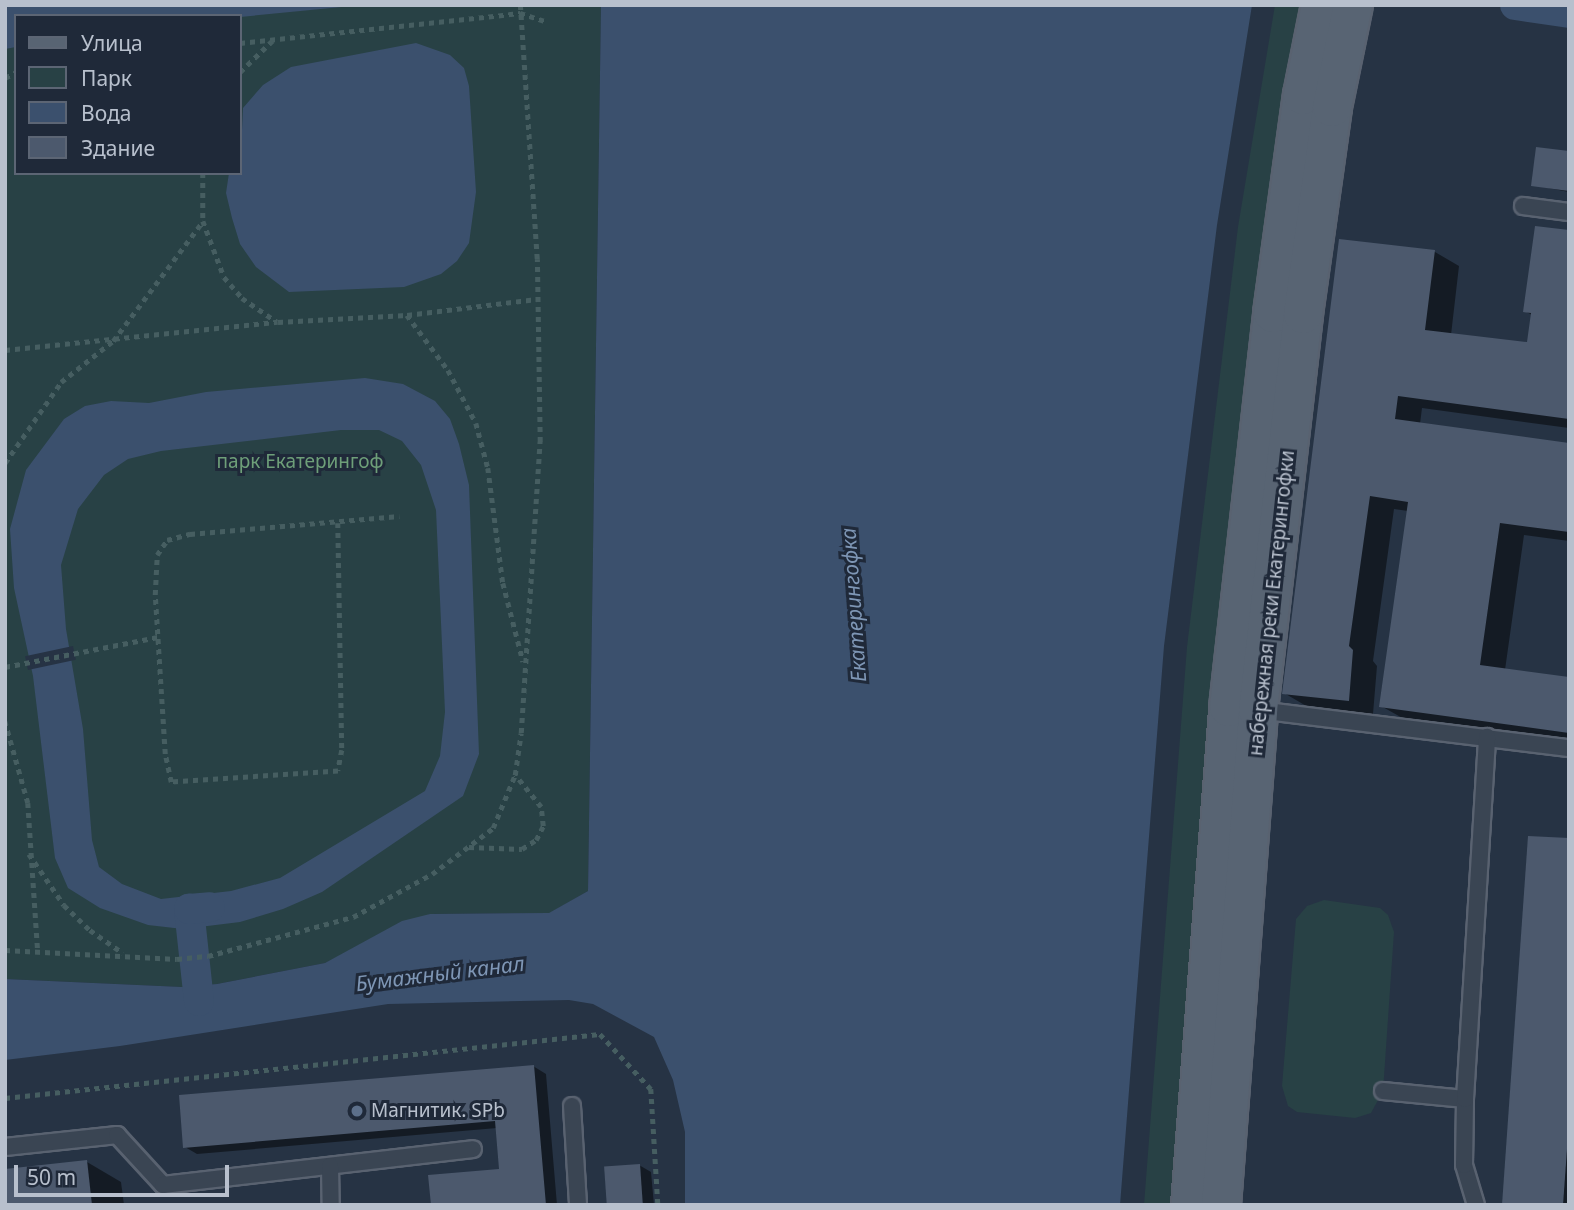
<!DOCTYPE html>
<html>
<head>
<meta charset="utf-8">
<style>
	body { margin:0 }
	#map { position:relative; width:1574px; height:1210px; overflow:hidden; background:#263344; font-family:"Noto Sans",sans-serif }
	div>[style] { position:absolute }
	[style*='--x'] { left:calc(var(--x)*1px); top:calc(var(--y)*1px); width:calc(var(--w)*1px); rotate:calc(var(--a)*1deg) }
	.green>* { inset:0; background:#284145 }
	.water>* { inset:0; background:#3b506d }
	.pier>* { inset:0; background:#263344; transform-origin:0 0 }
	.shadow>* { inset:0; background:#0007 }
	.canal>* { height:30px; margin:-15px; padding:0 15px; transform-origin:15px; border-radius:15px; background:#3b506d }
	.building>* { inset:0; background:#4c596d; transform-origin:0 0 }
	.path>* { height:4.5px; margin-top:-2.25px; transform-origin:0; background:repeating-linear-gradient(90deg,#465e61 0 5px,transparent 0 10px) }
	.roads { filter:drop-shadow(2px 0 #596270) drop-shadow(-2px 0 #596270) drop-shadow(0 2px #596270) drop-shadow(0 -2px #596270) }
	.service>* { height:16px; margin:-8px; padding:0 8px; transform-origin:8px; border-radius:8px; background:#3a4553 }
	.primary>* { height:38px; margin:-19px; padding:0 19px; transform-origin:19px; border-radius:19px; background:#586473 }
	.dots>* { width:19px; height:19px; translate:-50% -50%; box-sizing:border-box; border:4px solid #1f2939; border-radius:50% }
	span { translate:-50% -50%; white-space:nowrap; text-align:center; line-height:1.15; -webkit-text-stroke:6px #1f2939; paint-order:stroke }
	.park-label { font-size:19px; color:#6e9f79 }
	.street-label { font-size:19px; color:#b8c0cd }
	.poi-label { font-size:19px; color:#b8c0cd }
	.left { translate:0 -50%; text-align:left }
	.water-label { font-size:21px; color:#7e96b5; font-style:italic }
	.frame { position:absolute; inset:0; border:7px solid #b8c0cd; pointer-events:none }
	.legend { position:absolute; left:14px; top:14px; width:228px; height:161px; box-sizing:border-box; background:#1f2939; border:2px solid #5c6574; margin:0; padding:9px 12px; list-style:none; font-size:21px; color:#b8c0cd }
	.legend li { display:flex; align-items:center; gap:14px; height:35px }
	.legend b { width:35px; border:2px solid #5c6574 }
	.scale { position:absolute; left:14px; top:1165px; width:215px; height:32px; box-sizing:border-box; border:4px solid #b8c0cd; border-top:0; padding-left:9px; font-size:21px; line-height:24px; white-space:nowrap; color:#b8c0cd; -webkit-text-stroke:5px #1f2939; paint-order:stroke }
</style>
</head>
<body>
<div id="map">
	<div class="green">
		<div style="clip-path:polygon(evenodd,5px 5px,601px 5px,588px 891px,550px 913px,430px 914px,325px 963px,217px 984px,182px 987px,5px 979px,5px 5px,16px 16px,240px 16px,240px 173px,16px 173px,16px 16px)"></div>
		<div style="clip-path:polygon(1275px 5px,1304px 5px,1174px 1205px,1144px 1205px,1187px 647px,1238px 227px)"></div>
		<div style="clip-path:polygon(1324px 900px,1380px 908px,1388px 915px,1394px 932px,1383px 1091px,1371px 1113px,1355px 1118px,1297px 1112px,1288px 1106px,1282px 1086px,1296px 919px,1307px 906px)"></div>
	</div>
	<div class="water">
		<div style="clip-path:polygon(5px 5px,362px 5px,240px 17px,16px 16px,16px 47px,5px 49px)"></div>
		<div style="clip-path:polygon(601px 5px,1252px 5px,1217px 225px,1164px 646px,1120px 1205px,685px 1205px,685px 1132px,673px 1080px,654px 1037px,593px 1004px,569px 1000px,388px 1004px,120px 1046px,5px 1060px,5px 979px,182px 987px,217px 984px,325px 963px,402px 921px,430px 914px,549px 913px,588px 891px)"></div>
		<div style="clip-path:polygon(416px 43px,450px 55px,464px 68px,469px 86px,476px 192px,469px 243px,457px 261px,441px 274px,404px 287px,289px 292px,256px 267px,240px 244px,232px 218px,226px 193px,229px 173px,240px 173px,243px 108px,263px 85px,291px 67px)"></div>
		<div style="clip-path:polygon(evenodd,365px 378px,403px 384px,435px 401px,450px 419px,459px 444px,469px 485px,479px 754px,463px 796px,322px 892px,283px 909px,240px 922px,183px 929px,148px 925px,100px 908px,68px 888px,55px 858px,33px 676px,14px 588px,10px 529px,26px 470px,64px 419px,85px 406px,111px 401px,149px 403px,206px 392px,365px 378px,341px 430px,379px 430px,402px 441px,421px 465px,436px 510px,445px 712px,440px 756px,425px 791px,280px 878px,231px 891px,161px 899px,122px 884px,99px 867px,92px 840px,83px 729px,66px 629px,61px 565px,78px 509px,104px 475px,128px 459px,161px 451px,341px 430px)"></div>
	</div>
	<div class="pier">
		<div style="left:73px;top:646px;width:14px;height:49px;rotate:78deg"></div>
	</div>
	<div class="shadow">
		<div style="clip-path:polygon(1569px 152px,1569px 192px,1533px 185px)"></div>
		<div style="clip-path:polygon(1569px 232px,1569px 428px,1422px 408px,1420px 424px,1569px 444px,1569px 541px,1524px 535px,1505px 670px,1569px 679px,1569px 743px,1406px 720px,1381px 706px,1408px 511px,1394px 509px,1373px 661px,1377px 666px,1373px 714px,1308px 707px,1284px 693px,1341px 241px,1435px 252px,1459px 266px,1451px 335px,1528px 344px,1532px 315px,1525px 311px)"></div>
		<div style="clip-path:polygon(1569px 840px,1569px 1205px,1504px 1205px)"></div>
		<div style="clip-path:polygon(533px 1066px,546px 1074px,557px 1205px,433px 1205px,501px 1171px,497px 1128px,197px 1154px,185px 1147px)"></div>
		<div style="clip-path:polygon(87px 1162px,121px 1182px,124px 1205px,5px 1205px)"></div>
		<div style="clip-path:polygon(639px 1165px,651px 1172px,654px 1205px,609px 1205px)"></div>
	</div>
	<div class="canal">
		<div style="--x:1515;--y:5;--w:55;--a:8.4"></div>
		<div style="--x:199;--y:1001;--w:93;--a:-96.2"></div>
		<div style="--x:189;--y:909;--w:21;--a:-5"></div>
	</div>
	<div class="building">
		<div style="clip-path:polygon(1536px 147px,1569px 151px,1569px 191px,1531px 186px)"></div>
		<div style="clip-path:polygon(1535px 226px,1569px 230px,1569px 419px,1398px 396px,1395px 419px,1569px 443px,1569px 532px,1500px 523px,1480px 665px,1569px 677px,1569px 733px,1379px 707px,1408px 502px,1370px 496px,1349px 646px,1353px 650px,1349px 701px,1282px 694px,1339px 239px,1435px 250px,1425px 330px,1527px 342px,1531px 313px,1523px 312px)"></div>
		<div style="clip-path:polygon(1528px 836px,1569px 838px,1569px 1121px,1563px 1205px,1502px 1205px)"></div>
		<div style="clip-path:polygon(534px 1065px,546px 1205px,431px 1205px,428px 1175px,499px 1169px,495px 1121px,183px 1148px,179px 1095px)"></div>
		<div style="clip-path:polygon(87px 1160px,92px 1205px,5px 1205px,5px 1169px)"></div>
		<div style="left:640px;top:1164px;width:41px;height:36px;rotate:86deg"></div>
	</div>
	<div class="path">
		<div style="--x:240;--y:43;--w:282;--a:-6.1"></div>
		<div style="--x:520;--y:13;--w:28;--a:18"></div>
		<div style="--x:240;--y:72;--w:45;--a:-44.1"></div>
		<div style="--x:5;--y:78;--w:13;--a:-29"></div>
		<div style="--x:203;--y:173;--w:48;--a:90"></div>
		<div style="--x:203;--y:221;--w:60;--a:69.4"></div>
		<div style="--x:224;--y:277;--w:28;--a:49"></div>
		<div style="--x:242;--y:298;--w:42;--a:34.4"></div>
		<div style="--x:407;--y:315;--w:69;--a:53.3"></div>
		<div style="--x:448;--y:370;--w:60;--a:62.2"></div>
		<div style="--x:476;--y:423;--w:47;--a:75.1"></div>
		<div style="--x:488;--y:468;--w:116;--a:82.6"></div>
		<div style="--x:503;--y:583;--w:81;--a:75.6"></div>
		<div style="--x:5;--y:350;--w:274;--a:-5.9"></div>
		<div style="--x:278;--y:322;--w:129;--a:-3.1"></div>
		<div style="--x:407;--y:315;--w:131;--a:-7"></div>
		<div style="--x:5;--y:463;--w:98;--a:-55.3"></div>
		<div style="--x:61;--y:382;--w:66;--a:-38.3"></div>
		<div style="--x:113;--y:341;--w:150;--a:-53.1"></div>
		<div style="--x:338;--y:523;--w:227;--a:89"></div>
		<div style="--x:342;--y:750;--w:21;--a:101"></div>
		<div style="--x:338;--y:771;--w:167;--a:176.2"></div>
		<div style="--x:171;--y:782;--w:29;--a:-102"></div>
		<div style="--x:165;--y:754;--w:159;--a:-93.6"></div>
		<div style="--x:155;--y:595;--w:40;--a:-87.1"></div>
		<div style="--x:157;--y:555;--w:18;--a:-56"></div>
		<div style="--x:167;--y:540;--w:24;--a:-15"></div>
		<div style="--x:190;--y:534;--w:210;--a:-4.9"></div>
		<div style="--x:5;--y:667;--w:156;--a:-11.1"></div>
		<div style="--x:5;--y:721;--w:85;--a:74.3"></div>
		<div style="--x:28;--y:803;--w:149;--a:86.2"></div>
		<div style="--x:469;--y:847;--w:53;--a:2.2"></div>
		<div style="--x:522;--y:849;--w:17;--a:-33"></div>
		<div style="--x:536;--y:840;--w:16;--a:-63"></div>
		<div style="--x:543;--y:826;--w:19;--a:-96"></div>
		<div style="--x:541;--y:807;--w:41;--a:-129.1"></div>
		<div style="--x:29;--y:854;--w:62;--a:55.5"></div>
		<div style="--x:64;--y:905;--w:36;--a:44"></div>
		<div style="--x:90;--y:930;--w:40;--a:34.9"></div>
		<div style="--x:5;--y:950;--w:172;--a:3"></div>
		<div style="--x:177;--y:959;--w:31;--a:-6"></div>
		<div style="--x:208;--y:956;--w:150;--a:-15.1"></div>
		<div style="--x:353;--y:917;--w:90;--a:-28.6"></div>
		<div style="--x:432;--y:874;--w:76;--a:-37"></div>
		<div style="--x:493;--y:828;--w:57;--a:-67.5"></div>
		<div style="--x:515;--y:775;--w:42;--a:-81.9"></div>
		<div style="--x:521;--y:733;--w:292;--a:-86.3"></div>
		<div style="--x:540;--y:442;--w:183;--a:-90.9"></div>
		<div style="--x:537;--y:259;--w:255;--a:-93.8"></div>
		<div style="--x:5;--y:1098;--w:598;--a:-6.14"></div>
		<div style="--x:600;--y:1034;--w:75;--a:47.2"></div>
		<div style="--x:651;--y:1089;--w:116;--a:86.5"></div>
	</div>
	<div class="roads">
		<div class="service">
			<div style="--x:1523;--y:206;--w:46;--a:7.4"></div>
			<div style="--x:1258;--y:710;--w:313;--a:7"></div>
			<div style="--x:1383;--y:1091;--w:82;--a:5.6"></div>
			<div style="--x:572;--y:1106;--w:99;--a:86.5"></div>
			<div style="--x:5;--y:1147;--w:113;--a:-6.1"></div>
			<div style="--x:117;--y:1135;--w:68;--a:47.4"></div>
			<div style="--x:163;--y:1185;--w:312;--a:-6.6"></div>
			<div style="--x:330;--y:1166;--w:39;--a:89"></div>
			<div style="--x:1476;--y:1205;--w:42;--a:-106.7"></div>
			<div style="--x:1464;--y:1165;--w:66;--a:-89.1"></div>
			<div style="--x:1465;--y:1099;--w:363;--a:-86.5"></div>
		</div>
		<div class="primary">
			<div style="--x:1191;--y:1205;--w:499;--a:-85.6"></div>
			<div style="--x:1229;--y:707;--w:396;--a:-83.6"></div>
			<div style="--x:1273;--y:313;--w:220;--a:-82.2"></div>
			<div style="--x:1303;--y:95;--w:92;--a:-78.7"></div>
			<div style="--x:1221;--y:1205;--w:496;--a:-85.7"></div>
			<div style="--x:1258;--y:710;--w:399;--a:-83.5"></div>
			<div style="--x:1303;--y:314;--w:209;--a:-82"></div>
			<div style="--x:1332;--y:107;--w:104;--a:-78.4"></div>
		</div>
	</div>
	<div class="dots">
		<div style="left:357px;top:1111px;background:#5c6f8a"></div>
	</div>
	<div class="park-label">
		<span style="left:300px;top:462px">парк Екатерингоф</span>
	</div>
	<div class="street-label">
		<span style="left:1272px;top:603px;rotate:-84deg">набережная реки Екатерингофки</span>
	</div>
	<div class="poi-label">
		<span class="left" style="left:371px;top:1111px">Магнитик. SPb</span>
	</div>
	<div class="water-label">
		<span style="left:853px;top:605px;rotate:-94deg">Екатерингофка</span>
		<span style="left:440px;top:973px;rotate:-7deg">Бумажный канал</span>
	</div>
	<div class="frame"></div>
	<ul class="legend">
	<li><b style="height:9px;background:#586473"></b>Улица</li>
	<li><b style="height:19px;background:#284145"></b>Парк</li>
	<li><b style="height:19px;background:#3b506d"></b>Вода</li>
	<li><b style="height:19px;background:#4c596d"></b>Здание</li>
	</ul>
	<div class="scale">50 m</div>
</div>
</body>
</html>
